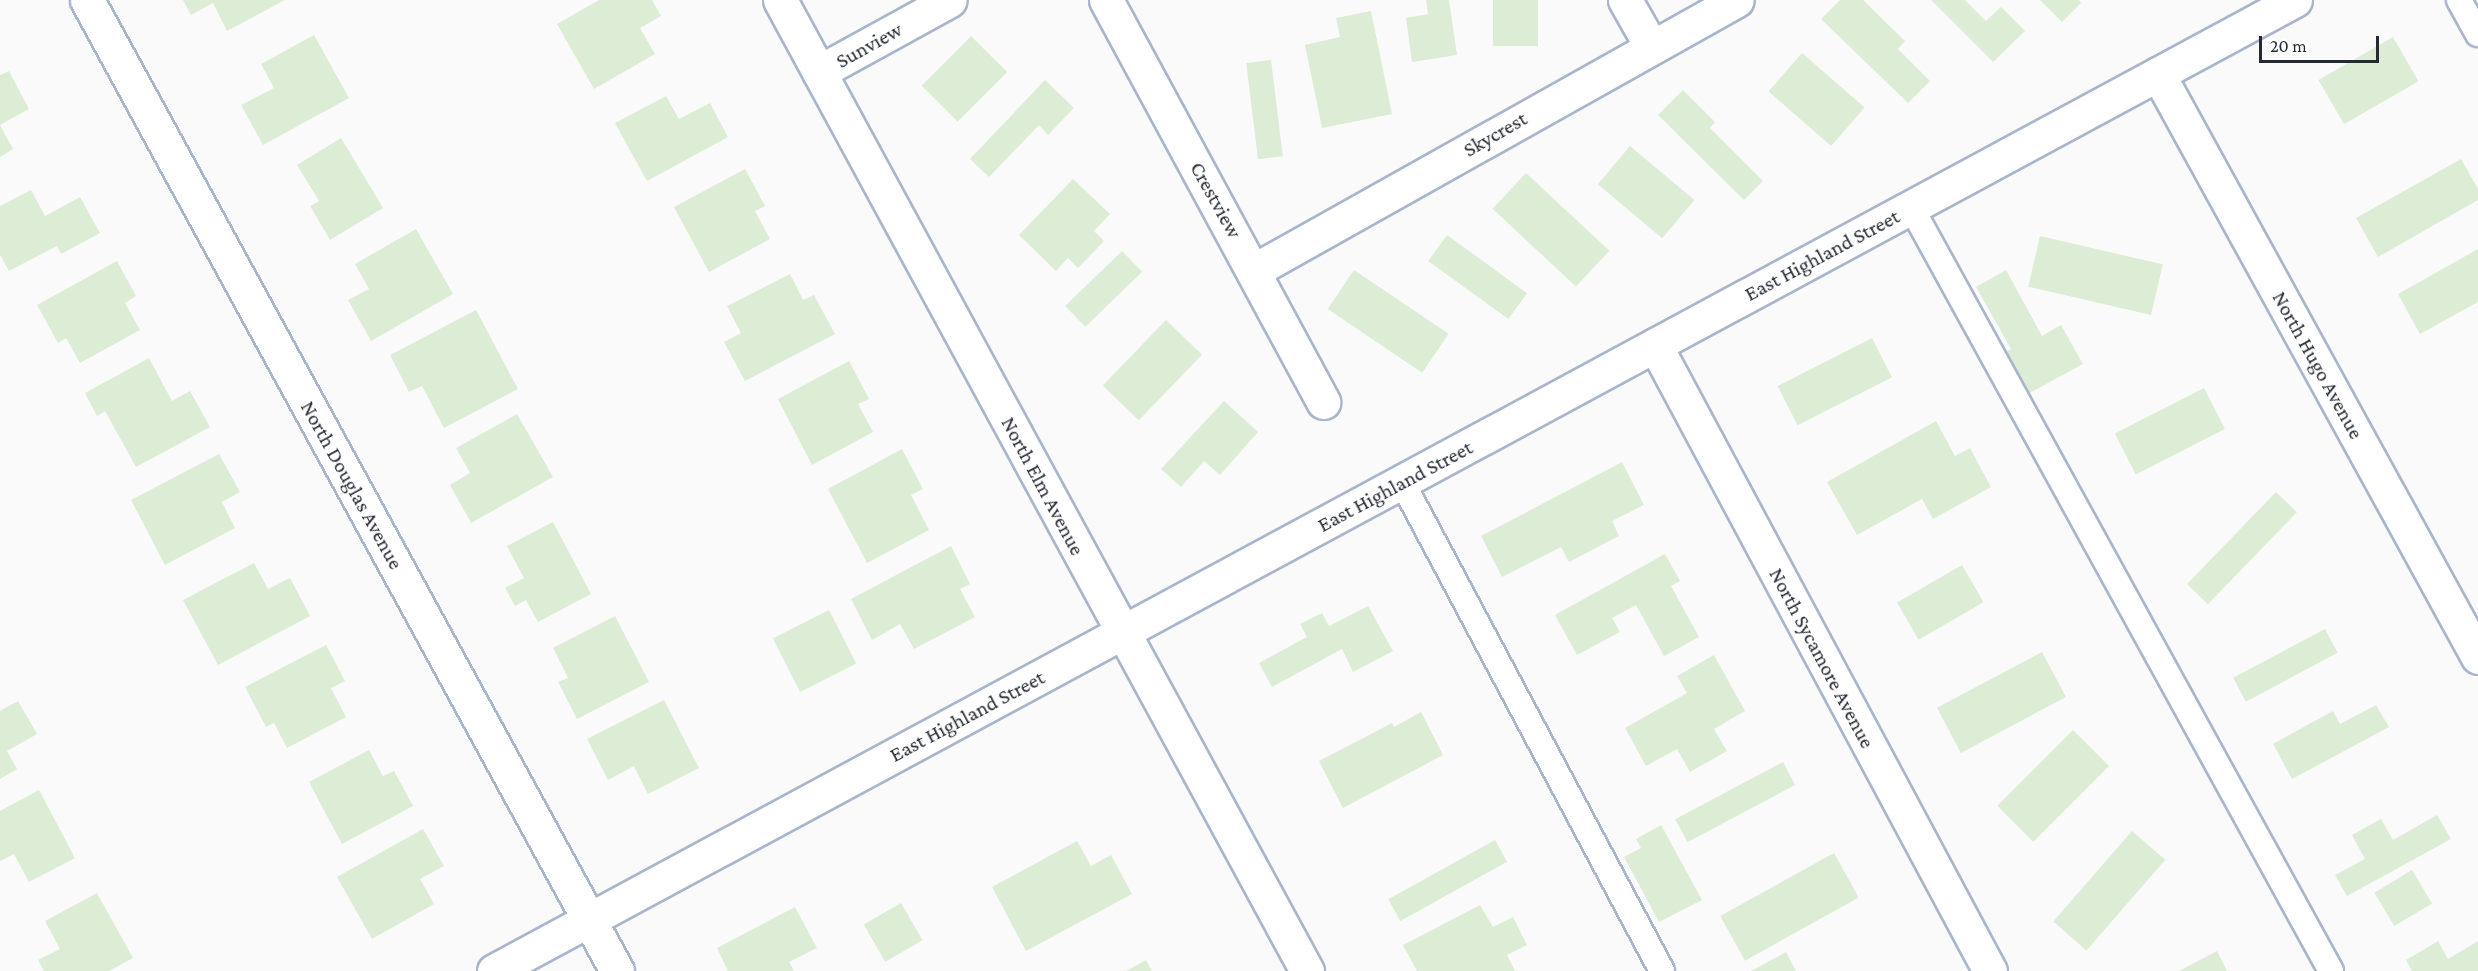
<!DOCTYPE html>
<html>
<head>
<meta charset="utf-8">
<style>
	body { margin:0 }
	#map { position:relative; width:2478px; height:971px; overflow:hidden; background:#fafafa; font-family:"Crimson Pro",serif }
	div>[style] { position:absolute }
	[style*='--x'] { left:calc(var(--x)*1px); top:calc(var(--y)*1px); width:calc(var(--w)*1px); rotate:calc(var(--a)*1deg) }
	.building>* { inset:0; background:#ddecd4; transform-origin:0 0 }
	.roads { filter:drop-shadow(2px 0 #a9b5cd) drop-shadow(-2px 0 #a9b5cd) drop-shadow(0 2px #a9b5cd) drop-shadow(0 -2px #a9b5cd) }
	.lane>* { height:24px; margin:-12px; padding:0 12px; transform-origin:12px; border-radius:12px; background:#fff }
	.street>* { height:33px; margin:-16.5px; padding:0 16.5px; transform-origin:16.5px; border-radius:16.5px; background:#fff }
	span { translate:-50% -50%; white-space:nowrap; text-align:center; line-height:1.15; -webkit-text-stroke:5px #fff; paint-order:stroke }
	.street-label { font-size:21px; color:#242932 }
	.scale { position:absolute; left:2259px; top:36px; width:120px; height:27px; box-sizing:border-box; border:3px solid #242932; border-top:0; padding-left:8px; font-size:18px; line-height:21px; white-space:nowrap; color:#242932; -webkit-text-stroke:4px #fff; paint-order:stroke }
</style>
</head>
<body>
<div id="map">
	<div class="building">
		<div style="clip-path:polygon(183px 0,285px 0,227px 31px,213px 3px,191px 15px)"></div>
		<div style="clip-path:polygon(599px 0,652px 0,661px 16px,640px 28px,655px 54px,594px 89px,557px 24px)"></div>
		<div style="clip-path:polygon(1426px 0,1449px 0,1457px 55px,1412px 62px,1406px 18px,1428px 14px)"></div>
		<div style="left:1493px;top:0;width:45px;height:46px"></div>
		<div style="clip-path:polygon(1840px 0,1863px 0,1905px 41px,1898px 49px,1930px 81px,1908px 103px,1821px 19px)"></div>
		<div style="clip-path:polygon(1931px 0,1965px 0,1986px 21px,2001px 7px,2025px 31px,1993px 62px)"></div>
		<div style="clip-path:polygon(2040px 0,2079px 0,2081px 3px,2062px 22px)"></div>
		<div style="clip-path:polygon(1371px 11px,1392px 114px,1322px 128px,1305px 45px,1340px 37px,1336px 18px)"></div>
		<div style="clip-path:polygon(314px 35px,349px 98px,263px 145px,241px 105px,274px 88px,261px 64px)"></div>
		<div style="left:971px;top:36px;width:51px;height:70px;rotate:45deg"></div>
		<div style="left:2393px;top:37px;width:51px;height:86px;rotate:60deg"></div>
		<div style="left:1802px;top:53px;width:83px;height:51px;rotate:41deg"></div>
		<div style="left:1271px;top:60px;width:97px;height:25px;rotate:83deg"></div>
		<div style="clip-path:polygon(9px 71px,29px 109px,0 125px,13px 149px,0 157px,0 75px)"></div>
		<div style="clip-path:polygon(1045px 80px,1074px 108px,1048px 135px,1039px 125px,989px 177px,970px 159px)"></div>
		<div style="clip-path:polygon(1683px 90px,1715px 122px,1710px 128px,1763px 181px,1744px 200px,1658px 115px)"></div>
		<div style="clip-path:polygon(666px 96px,679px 119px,710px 103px,728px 137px,647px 181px,615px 123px)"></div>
		<div style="clip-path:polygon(341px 138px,383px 208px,330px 240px,310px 206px,319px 201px,297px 165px)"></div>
		<div style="left:1630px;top:146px;width:84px;height:50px;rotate:40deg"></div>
		<div style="clip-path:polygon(2461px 159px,2478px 189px,2478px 200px,2378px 257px,2356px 218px)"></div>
		<div style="clip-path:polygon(745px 169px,765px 206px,755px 211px,770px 239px,709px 272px,674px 207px)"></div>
		<div style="left:1526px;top:173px;width:114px;height:49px;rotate:43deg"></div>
		<div style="clip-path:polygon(1073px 179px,1110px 214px,1094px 231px,1104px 241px,1078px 268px,1068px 258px,1056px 271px,1019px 235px)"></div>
		<div style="clip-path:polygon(31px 190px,45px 216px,80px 197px,100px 233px,61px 254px,57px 246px,9px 271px,0 255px,0 206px)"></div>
		<div style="clip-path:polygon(416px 229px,453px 294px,371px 341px,348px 300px,369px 289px,355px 264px)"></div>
		<div style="left:1447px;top:235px;width:99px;height:32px;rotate:36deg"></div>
		<div style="left:2040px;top:236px;width:126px;height:52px;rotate:13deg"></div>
		<div style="clip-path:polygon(2478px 249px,2478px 302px,2420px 334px,2398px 294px)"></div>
		<div style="left:1122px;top:251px;width:29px;height:79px;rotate:46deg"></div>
		<div style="clip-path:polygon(117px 261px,136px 296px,125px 303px,140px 330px,80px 363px,66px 338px,58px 343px,37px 305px)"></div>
		<div style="left:1354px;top:270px;width:114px;height:47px;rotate:34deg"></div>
		<div style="clip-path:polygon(2006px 270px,2042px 336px,2061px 325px,2083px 364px,2024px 396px,2001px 355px,2011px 349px,1976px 287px)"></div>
		<div style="clip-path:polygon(790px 274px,803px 300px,814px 295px,835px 334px,745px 381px,724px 342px,741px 333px,727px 306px)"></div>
		<div style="clip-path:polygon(476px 310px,518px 389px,444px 428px,422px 386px,409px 392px,390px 355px)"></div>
		<div style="left:1166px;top:320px;width:50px;height:91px;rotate:44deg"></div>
		<div style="left:1872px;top:338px;width:44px;height:106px;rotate:63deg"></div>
		<div style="clip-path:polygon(149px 358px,172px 401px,190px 391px,210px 427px,136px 467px,105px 411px,97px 416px,85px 393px)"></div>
		<div style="clip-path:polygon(849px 361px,869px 399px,858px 404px,873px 432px,812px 465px,778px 399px)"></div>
		<div style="left:2204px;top:388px;width:46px;height:100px;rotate:63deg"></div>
		<div style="clip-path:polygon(1224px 401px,1258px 432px,1220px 475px,1204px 461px,1181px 487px,1161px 469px)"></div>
		<div style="clip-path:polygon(517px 414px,553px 477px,471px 523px,450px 485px,470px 473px,456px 448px)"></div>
		<div style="clip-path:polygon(1936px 421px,1955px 456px,1970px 448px,1991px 487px,1933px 519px,1922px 499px,1857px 535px,1827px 482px)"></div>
		<div style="clip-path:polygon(902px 449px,923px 489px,911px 495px,929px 530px,867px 563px,828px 489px)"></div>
		<div style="clip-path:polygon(219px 454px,240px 492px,222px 502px,235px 528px,165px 565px,131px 500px)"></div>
		<div style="clip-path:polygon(1622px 462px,1644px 505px,1612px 521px,1619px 536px,1569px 562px,1561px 547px,1502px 577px,1481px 536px)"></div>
		<div style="left:2276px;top:492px;width:29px;height:128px;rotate:44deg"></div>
		<div style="clip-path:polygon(553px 522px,591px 594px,538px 622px,526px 600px,515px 606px,505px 588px,524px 578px,507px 546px)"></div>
		<div style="clip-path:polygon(951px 546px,970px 584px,960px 589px,975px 617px,914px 649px,900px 624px,872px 640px,851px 599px)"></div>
		<div style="clip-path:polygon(1665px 554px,1680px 581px,1671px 586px,1699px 637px,1664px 656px,1636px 605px,1612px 618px,1620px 632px,1577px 655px,1555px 615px)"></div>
		<div style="clip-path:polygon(254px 563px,268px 589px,290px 578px,310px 616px,218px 665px,183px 600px)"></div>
		<div style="left:1962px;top:565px;width:43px;height:75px;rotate:60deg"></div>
		<div style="clip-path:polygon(1368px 606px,1393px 651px,1353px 672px,1342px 649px,1272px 687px,1259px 663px,1307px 637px,1300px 624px,1322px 613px,1329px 626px)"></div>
		<div style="left:829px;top:610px;width:60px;height:63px;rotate:63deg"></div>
		<div style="clip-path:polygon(615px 616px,649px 682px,577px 719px,558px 682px,568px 678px,553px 648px)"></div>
		<div style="left:2325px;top:629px;width:27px;height:104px;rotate:62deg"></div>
		<div style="clip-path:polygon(326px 645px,345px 681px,331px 688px,346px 717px,287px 748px,274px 723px,266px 727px,245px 687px)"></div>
		<div style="left:2042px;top:652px;width:51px;height:119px;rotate:62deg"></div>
		<div style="clip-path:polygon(1714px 655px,1745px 711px,1714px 729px,1727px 751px,1690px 772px,1677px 749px,1646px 766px,1625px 728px,1687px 693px,1677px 676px)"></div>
		<div style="clip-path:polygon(664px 700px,699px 768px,648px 794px,634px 766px,608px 780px,587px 739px)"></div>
		<div style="clip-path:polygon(18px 701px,37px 734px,7px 751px,17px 769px,0 779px,0 711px)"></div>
		<div style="clip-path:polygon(2376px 705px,2389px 727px,2292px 779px,2273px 744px,2333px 711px,2340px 724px)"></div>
		<div style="clip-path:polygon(1421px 712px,1443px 755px,1343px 808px,1319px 761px,1392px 723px,1394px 727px)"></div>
		<div style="left:2073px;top:730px;width:51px;height:107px;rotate:45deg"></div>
		<div style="clip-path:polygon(369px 750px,383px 776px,394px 771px,413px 806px,342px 844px,309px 782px)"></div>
		<div style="left:1783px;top:762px;width:26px;height:122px;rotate:62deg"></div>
		<div style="clip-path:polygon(39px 790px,75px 858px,29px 882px,14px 854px,0 861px,0 811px)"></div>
		<div style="clip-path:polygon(2437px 815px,2451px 839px,2347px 896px,2335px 875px,2365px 859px,2352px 835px,2381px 819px,2393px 840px)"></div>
		<div style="clip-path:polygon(1661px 825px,1702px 900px,1659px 922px,1624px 857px,1641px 848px,1636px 839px)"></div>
		<div style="clip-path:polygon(423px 829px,444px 866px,420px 879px,434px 904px,372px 939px,337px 877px)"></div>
		<div style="left:2132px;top:831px;width:44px;height:120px;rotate:41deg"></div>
		<div style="left:1495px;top:840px;width:25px;height:122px;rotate:61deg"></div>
		<div style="clip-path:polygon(1077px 841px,1091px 866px,1111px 855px,1132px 894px,1026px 951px,992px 887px)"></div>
		<div style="left:1834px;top:853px;width:51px;height:130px;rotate:61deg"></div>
		<div style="left:2412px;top:870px;width:39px;height:44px;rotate:59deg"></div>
		<div style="clip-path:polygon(97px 893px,133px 958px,109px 971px,44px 971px,38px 960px,60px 949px,45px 921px)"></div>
		<div style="left:901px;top:903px;width:43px;height:43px;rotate:60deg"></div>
		<div style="clip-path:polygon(1480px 905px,1493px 927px,1513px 917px,1527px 945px,1507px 955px,1515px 971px,1417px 971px,1403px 945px)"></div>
		<div style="clip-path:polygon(795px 907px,817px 948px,789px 962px,794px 971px,728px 971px,717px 948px)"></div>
		<div style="clip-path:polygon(2438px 941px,2448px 959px,2478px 941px,2478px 971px,2412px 971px,2406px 960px)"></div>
		<div style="clip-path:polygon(2217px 951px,2227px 971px,2179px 971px)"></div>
		<div style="clip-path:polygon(1786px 952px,1796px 971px,1751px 971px)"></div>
		<div style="clip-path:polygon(1146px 960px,1152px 971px,1126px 971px)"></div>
	</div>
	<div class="roads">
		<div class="lane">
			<div style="--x:2459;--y:0;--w:39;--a:61"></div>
			<div style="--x:1911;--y:207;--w:872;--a:61.2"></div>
			<div style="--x:1402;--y:482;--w:554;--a:62"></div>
		</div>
		<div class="street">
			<div style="--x:87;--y:0;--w:1106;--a:61.37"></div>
			<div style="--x:780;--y:0;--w:1105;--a:61.51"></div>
			<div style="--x:1106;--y:0;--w:457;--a:61.6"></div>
			<div style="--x:1625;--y:0;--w:53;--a:60.5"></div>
			<div style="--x:819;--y:72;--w:149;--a:-28.8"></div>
			<div style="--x:2158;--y:74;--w:665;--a:61.24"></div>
			<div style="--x:1255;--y:270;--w:552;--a:-29.26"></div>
			<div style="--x:1655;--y:345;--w:710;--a:61.85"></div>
			<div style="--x:494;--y:971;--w:2046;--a:-28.33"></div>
		</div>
	</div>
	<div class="street-label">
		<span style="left:869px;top:45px;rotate:-29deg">Sunview</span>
		<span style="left:1495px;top:134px;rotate:-30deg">Skycrest</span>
		<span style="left:1216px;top:200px;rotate:61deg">Crestview</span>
		<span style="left:1822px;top:255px;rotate:-28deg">East Highland Street</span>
		<span style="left:2318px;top:365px;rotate:61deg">North Hugo Avenue</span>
		<span style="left:352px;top:485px;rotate:61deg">North Douglas Avenue</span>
		<span style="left:1043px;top:486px;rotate:62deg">North Elm Avenue</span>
		<span style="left:1395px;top:486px;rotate:-28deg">East Highland Street</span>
		<span style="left:1822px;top:658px;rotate:62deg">North Sycamore Avenue</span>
		<span style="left:967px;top:716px;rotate:-28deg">East Highland Street</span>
	</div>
	<div class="scale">20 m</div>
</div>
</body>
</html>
